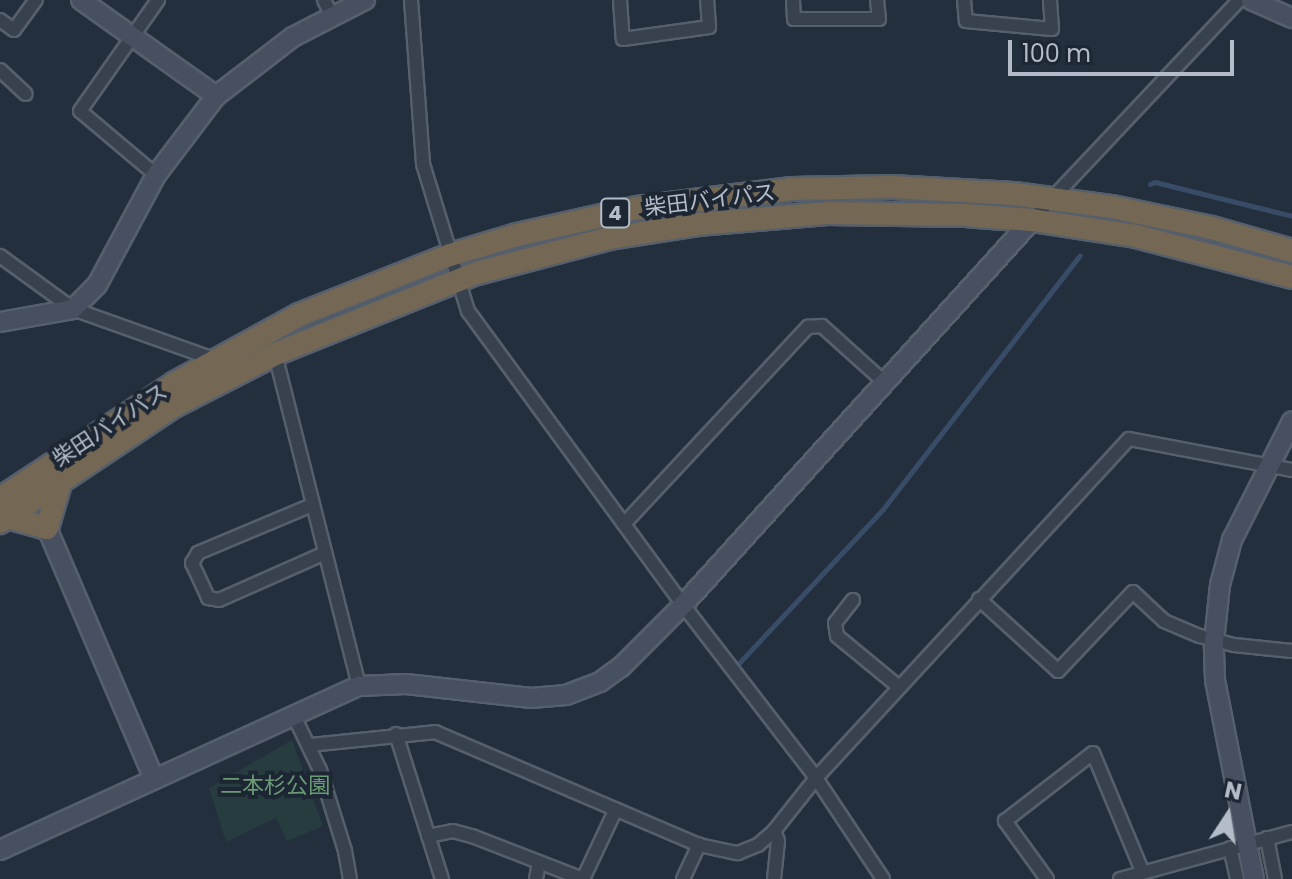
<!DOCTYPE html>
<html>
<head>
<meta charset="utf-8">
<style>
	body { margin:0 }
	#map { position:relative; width:1292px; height:879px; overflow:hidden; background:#242f3e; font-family:Poppins,"Noto Sans JP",sans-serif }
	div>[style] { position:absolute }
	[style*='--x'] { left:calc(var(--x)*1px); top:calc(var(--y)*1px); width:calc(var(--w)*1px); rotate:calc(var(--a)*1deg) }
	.green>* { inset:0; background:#263c3f }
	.stream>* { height:5px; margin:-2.5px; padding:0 2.5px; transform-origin:2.5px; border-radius:2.5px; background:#394c67 }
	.roads { filter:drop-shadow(2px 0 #565f6c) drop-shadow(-2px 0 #565f6c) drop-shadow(0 2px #565f6c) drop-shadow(0 -2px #565f6c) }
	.street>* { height:12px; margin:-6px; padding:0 6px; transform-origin:6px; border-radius:6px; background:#38414e }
	.secondary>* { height:18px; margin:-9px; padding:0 9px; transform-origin:9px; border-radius:9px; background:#465061 }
	.highway>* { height:22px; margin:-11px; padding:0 11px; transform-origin:11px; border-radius:11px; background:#746855 }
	span { translate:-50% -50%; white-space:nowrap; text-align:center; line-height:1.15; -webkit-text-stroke:8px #1d2633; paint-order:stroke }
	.shield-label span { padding:2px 6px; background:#1d2633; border:2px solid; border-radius:6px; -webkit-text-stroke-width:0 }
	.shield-label { font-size:20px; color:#b4bcc9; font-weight:700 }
	.street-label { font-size:22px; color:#b4bcc9 }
	.park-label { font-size:22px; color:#6b9a76 }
	.north { position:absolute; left:1188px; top:775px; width:80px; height:80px; -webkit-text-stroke:6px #1d2633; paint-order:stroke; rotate:12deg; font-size:22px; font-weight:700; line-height:32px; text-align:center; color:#b4bcc9 }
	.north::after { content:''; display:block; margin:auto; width:28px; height:36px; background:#b4bcc9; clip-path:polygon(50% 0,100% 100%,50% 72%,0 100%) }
	.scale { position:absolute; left:1008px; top:40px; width:226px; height:36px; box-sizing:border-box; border:4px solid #b4bcc9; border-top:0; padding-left:10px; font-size:24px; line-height:28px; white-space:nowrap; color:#b4bcc9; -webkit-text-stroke:6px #1d2633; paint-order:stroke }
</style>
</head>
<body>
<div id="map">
	<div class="green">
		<div style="clip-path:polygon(292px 740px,323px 826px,287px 841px,276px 818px,226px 842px,209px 788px)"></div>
	</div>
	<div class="stream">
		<div style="--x:1150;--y:184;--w:5;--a:-22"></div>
		<div style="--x:1155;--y:182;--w:141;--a:13.9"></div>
		<div style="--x:739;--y:663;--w:211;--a:-46.9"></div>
		<div style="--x:883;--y:509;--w:321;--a:-52.2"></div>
	</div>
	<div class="roads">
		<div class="street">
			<div style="--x:324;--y:0;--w:18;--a:63"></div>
			<div style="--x:411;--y:0;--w:164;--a:85.8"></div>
			<div style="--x:423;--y:164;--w:154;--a:73"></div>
			<div style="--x:468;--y:311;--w:364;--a:53.8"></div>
			<div style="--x:683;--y:605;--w:218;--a:52.4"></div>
			<div style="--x:816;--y:778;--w:121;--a:56.4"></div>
			<div style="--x:620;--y:0;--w:39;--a:86"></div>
			<div style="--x:623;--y:39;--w:87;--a:-7.9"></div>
			<div style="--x:709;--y:27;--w:27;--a:-94"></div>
			<div style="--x:793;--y:0;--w:19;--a:87"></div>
			<div style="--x:794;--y:19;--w:85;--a:0"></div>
			<div style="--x:879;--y:19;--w:19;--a:-96"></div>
			<div style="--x:964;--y:0;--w:21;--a:85"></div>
			<div style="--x:966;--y:21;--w:86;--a:5.3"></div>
			<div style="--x:1052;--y:29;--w:29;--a:-94"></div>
			<div style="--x:0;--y:20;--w:17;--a:36"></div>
			<div style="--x:14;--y:30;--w:37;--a:-54"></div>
			<div style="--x:0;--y:70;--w:35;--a:43"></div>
			<div style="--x:156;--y:175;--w:99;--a:-139.9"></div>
			<div style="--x:80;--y:111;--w:136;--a:-54.9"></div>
			<div style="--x:1032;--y:220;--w:302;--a:-46.7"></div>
			<div style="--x:0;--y:256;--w:90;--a:36"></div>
			<div style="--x:73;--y:309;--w:152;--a:19.6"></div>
			<div style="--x:275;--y:354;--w:342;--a:75.8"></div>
			<div style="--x:312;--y:505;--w:124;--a:157.2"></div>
			<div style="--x:198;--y:553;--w:12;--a:121"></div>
			<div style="--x:192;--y:563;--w:38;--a:65"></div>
			<div style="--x:208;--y:598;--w:11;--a:10"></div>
			<div style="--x:219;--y:600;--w:116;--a:-23.9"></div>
			<div style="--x:624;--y:524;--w:270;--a:-47"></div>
			<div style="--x:808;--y:327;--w:14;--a:-4"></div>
			<div style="--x:822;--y:326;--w:82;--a:42"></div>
			<div style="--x:979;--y:599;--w:107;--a:42.3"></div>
			<div style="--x:1058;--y:671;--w:109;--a:-46.5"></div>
			<div style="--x:1133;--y:592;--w:42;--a:43.1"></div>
			<div style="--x:1164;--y:621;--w:39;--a:23"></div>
			<div style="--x:1200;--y:636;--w:35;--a:15"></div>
			<div style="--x:1234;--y:645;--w:58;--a:5.9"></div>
			<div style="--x:853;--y:600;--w:29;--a:128"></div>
			<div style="--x:835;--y:623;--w:13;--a:81"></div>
			<div style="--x:837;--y:636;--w:80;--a:39.4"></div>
			<div style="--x:293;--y:714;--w:62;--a:64.3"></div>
			<div style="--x:320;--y:770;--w:85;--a:72.8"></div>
			<div style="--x:345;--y:851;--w:28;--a:80"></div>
			<div style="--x:396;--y:734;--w:152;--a:72.4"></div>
			<div style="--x:310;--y:745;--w:126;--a:-5.9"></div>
			<div style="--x:435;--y:732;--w:287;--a:23.2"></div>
			<div style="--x:699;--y:845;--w:40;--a:12"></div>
			<div style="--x:738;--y:853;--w:22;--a:-22"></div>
			<div style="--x:758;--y:845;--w:21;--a:-41"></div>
			<div style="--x:774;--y:831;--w:68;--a:-51.6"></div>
			<div style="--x:816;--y:778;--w:461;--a:-47.3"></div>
			<div style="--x:1129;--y:439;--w:166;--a:10.8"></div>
			<div style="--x:774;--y:831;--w:11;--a:68"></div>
			<div style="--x:778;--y:841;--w:38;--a:96"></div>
			<div style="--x:428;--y:836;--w:25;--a:-11"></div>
			<div style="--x:453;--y:831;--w:20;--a:15"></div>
			<div style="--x:472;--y:836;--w:119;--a:21.2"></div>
			<div style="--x:583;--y:879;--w:77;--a:-64.8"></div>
			<div style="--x:1267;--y:838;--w:42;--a:79"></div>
			<div style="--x:1230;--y:848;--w:32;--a:77"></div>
			<div style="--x:536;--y:879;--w:17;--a:-80"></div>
			<div style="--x:683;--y:879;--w:38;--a:-65"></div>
			<div style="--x:1047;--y:879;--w:72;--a:-125.9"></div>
			<div style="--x:1005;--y:821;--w:111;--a:-37.7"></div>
			<div style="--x:1093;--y:753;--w:128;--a:67.4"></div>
			<div style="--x:1120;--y:879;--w:178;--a:-15.3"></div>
		</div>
		<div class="secondary">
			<div style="--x:81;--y:0;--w:166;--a:35.4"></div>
			<div style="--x:1251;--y:0;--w:45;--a:23.7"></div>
			<div style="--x:0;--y:322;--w:74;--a:-10.1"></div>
			<div style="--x:73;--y:309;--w:34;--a:-45"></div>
			<div style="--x:97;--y:285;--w:125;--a:-61.8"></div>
			<div style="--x:156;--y:175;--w:99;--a:-52.8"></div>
			<div style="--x:216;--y:96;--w:97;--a:-37.5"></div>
			<div style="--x:293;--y:37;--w:81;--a:-27.2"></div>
			<div style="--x:47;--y:528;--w:273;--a:66.9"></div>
			<div style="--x:0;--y:850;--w:395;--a:-24.6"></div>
			<div style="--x:359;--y:686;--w:47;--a:-2.4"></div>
			<div style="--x:406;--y:684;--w:126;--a:6.4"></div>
			<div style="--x:531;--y:698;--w:35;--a:-5"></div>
			<div style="--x:566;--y:695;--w:36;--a:-21"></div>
			<div style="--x:600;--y:682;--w:26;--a:-36"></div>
			<div style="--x:621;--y:667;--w:88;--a:-45"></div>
			<div style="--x:683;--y:605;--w:520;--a:-47.81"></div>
			<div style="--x:1254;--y:879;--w:203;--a:-101.1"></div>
			<div style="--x:1215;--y:680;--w:38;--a:-92"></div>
			<div style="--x:1214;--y:642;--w:57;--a:-84"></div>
			<div style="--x:1220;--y:585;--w:47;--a:-75.1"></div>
			<div style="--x:1232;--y:540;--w:133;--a:-63.2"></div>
		</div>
		<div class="highway">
			<div style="--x:0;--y:499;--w:210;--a:-33.5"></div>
			<div style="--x:175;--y:383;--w:141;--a:-28.7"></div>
			<div style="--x:299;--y:315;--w:162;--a:-21.7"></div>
			<div style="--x:450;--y:255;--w:70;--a:-16.6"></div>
			<div style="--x:517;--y:235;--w:123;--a:-12.7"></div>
			<div style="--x:637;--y:208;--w:156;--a:-7"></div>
			<div style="--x:792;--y:189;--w:100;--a:-1.1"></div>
			<div style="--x:892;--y:187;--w:122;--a:3.3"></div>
			<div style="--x:1014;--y:194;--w:99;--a:7.6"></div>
			<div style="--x:1112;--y:207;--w:102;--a:11.9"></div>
			<div style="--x:1212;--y:228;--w:83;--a:16"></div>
			<div style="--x:7;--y:517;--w:41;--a:15.4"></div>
			<div style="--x:47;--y:528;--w:50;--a:-73.7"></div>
			<div style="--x:0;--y:522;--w:209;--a:-33.7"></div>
			<div style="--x:174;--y:406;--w:114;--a:-27.2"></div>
			<div style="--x:275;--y:354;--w:218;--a:-21.9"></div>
			<div style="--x:477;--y:273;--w:138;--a:-14.7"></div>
			<div style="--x:610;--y:238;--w:89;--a:-9"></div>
			<div style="--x:698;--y:224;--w:130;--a:-4.8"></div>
			<div style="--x:828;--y:213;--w:137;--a:0.8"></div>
			<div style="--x:965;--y:215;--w:67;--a:4.3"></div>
			<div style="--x:1032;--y:220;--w:105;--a:8.7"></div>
			<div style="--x:1136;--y:236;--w:161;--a:14.7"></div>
		</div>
	</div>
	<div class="shield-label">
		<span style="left:615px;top:213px">4</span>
	</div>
	<div class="street-label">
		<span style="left:710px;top:200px;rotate:-7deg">柴田バイパス</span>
		<span style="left:110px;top:425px;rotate:-33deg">柴田バイパス</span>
	</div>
	<div class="park-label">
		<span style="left:275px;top:786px">二本杉公園</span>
	</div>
	<div class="north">N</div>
	<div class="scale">100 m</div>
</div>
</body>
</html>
